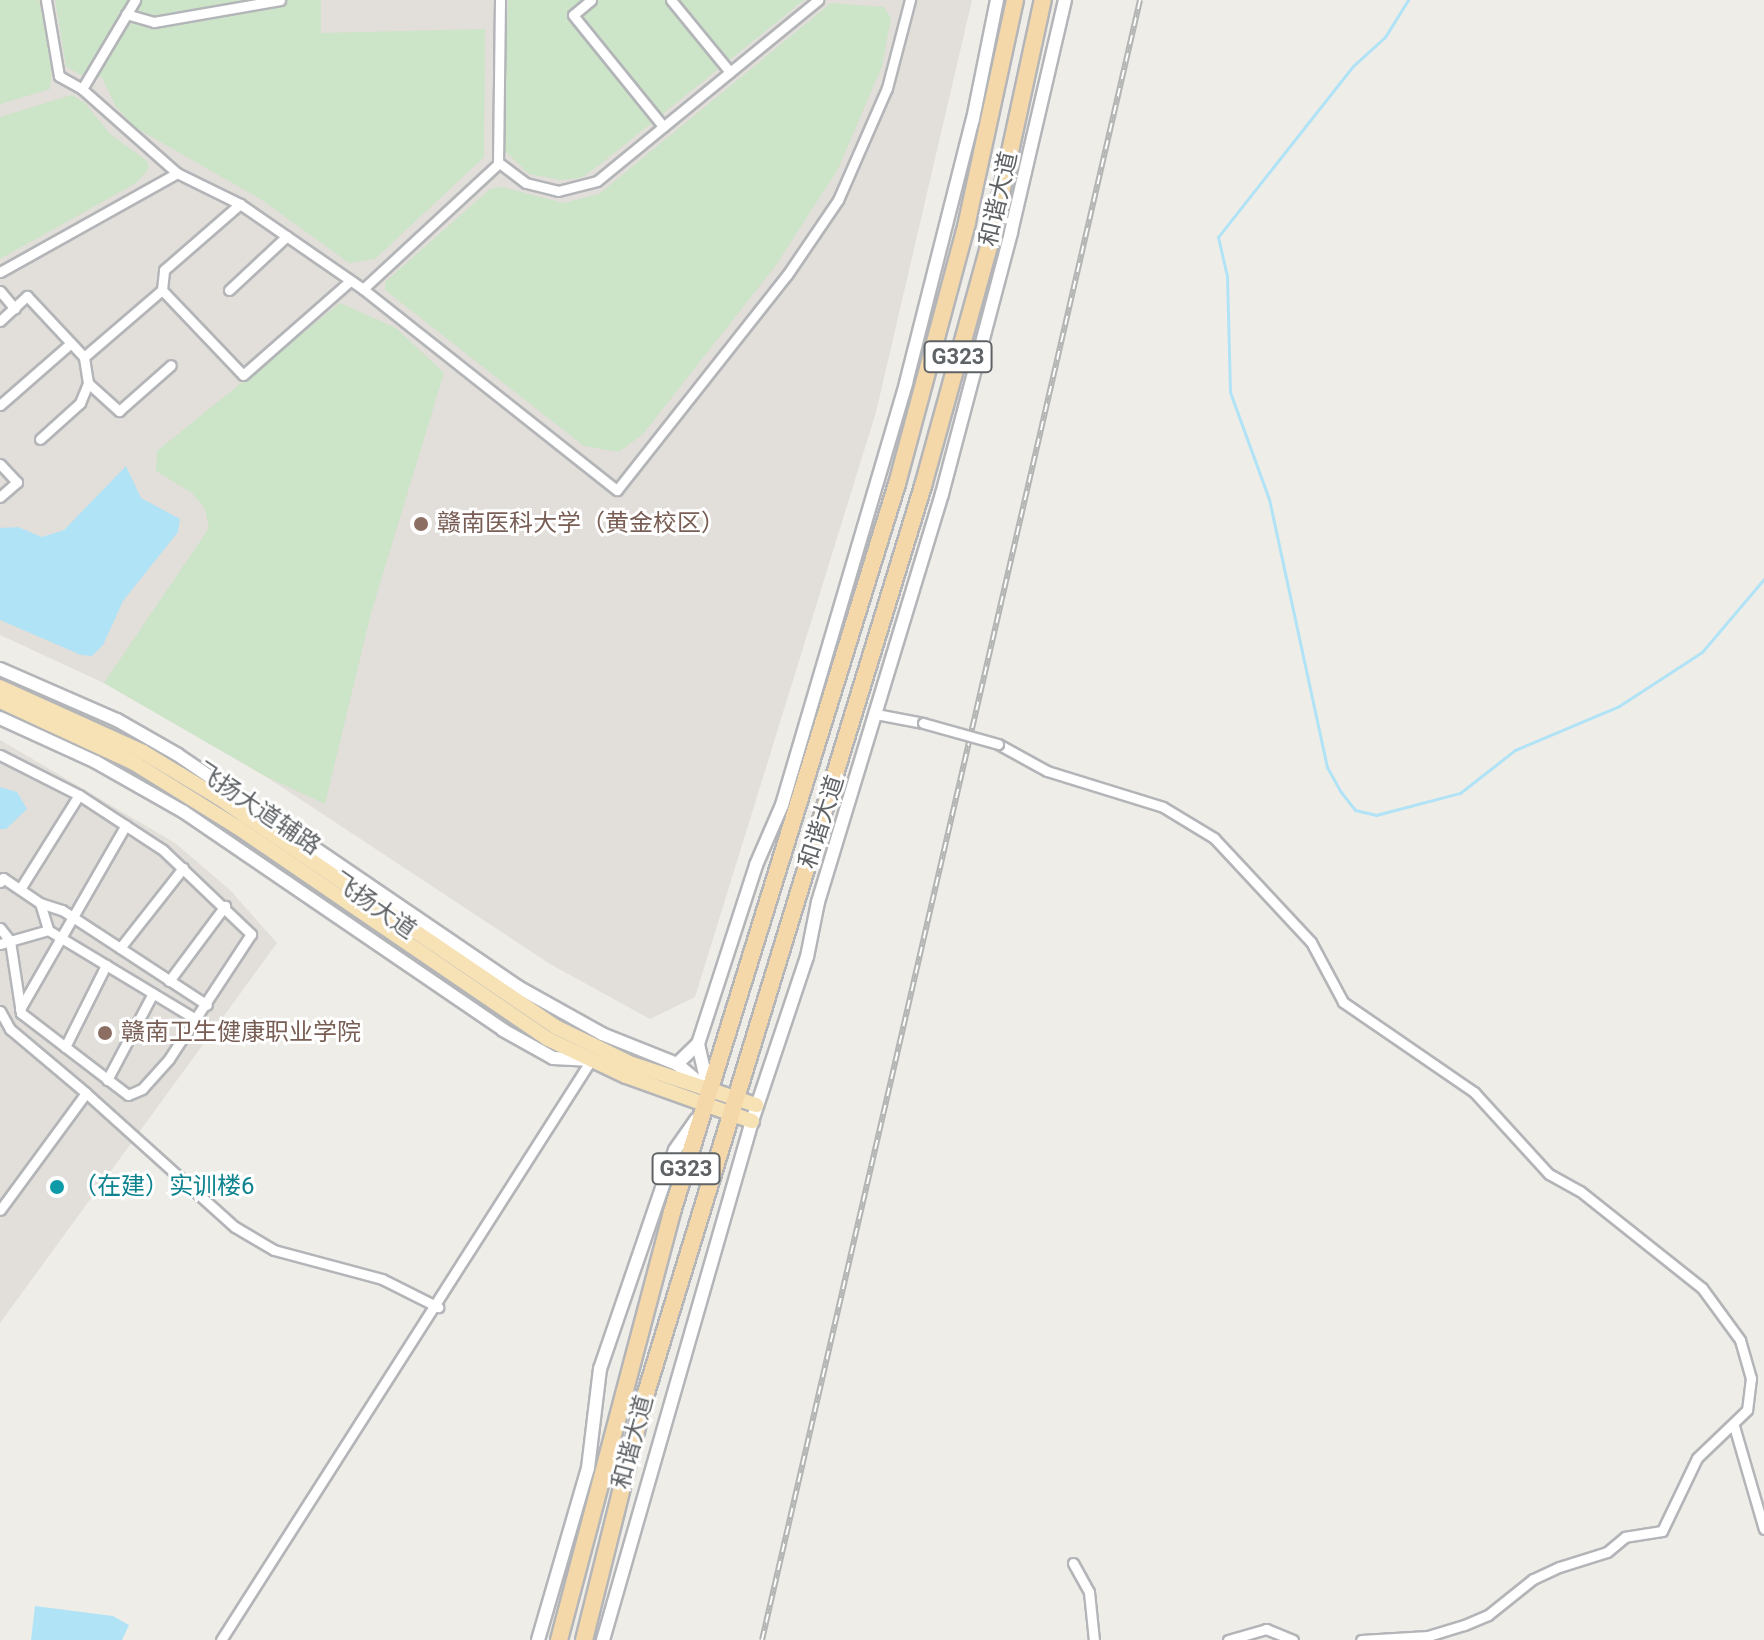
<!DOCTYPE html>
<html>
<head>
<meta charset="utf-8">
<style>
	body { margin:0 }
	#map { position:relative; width:1764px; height:1640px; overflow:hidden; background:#efede8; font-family:Roboto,"Noto Sans SC",sans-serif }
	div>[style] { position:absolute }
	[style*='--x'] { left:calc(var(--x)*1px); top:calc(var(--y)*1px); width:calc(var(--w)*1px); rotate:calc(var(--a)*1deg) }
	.education>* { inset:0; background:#e2ded9 }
	.green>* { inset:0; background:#cce4c8 }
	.water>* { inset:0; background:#b1e3f6 }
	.stream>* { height:3px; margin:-1.5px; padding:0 1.5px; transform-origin:1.5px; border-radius:1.5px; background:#b1e3f6 }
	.roads { filter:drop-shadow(2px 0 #b3b5b8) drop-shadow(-2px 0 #b3b5b8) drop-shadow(0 2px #b3b5b8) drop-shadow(0 -2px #b3b5b8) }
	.minor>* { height:9px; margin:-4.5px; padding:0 4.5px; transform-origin:4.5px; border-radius:4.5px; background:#fff }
	.tertiary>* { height:12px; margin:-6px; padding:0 6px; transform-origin:6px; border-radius:6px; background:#fff }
	.primary>* { height:14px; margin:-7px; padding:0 7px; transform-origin:7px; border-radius:7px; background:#f7e2b6 }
	.trunk>* { height:16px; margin:-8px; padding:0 8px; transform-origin:8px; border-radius:8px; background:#f4d8a9 }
	.rail>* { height:6px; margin-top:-3px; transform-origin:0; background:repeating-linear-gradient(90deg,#fff 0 9px,#b3b4b4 0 18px); box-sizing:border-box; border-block:2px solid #b3b4b4 }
	.bridges { filter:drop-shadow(2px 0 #b3b5b8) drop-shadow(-2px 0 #b3b5b8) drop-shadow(0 2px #b3b5b8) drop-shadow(0 -2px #b3b5b8) }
	.minor-bridge>* { height:9px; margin:-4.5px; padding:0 4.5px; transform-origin:4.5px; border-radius:4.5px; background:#fff }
	.dots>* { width:22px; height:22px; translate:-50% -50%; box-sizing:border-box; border:4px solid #fff; border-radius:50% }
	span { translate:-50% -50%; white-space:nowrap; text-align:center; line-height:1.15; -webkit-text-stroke:6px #fff; paint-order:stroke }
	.shield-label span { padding:2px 6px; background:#fff; border:2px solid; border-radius:6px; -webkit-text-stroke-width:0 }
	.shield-label { font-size:22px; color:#5f6366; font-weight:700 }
	.street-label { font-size:24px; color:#5f6366 }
	.education-label { font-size:24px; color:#785e54 }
	.left { translate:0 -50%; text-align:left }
	.culture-label { font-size:24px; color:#0d838f }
</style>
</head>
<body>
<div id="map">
	<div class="education">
		<div style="clip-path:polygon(0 0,972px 0,876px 412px,695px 997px,650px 1019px,550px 964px,265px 776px,104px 683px,0 635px)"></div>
		<div style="clip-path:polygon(0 740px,175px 843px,230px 890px,277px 943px,0 1323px)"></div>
	</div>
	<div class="green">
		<div style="clip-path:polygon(0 0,39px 0,52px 70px,50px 89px,0 104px)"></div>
		<div style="clip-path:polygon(55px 0,321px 0,321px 33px,485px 29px,484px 157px,375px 259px,349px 263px,262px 200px,136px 128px,116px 107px,102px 77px,80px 75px,66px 66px)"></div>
		<div style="clip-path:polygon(508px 0,804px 0,598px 166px,581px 178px,561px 180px,529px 174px,504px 150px)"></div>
		<div style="clip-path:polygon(831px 3px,884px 7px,891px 18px,882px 66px,838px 169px,776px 265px,643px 434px,619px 452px,584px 446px,385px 290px,385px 282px,490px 189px,502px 187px,563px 203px,599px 194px)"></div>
		<div style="clip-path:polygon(72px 95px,85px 103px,110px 134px,147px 161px,149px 168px,136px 183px,0 259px,0 117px)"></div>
		<div style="clip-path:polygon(340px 303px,396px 328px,444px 373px,371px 613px,325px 804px,265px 776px,104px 683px,209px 528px,205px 509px,192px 493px,156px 471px,157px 451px)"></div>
	</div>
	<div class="water">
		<div style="clip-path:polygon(126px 466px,141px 498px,180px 519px,178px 532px,123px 601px,103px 645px,92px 656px,81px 655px,0 620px,0 528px,18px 527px,42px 537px,64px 530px)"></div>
		<div style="clip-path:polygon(0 787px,17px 792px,27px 809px,6px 829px,0 829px)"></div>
		<div style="clip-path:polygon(35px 1606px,113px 1616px,129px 1625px,122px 1640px,31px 1640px)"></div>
	</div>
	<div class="stream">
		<div style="--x:1408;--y:0;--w:44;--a:121.9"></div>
		<div style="--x:1385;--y:37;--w:43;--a:137.8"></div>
		<div style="--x:1353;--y:66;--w:218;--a:128.3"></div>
		<div style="--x:1218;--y:237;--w:40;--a:77"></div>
		<div style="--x:1227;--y:276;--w:116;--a:88.5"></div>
		<div style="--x:1230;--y:392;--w:114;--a:70"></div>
		<div style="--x:1269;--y:499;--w:274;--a:77.8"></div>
		<div style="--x:1327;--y:767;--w:29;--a:61"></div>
		<div style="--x:1341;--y:792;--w:23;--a:52"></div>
		<div style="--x:1355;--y:810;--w:22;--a:13"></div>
		<div style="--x:1376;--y:815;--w:87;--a:-14.7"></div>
		<div style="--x:1460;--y:793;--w:70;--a:-38"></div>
		<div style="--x:1515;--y:750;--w:113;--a:-22.9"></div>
		<div style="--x:1619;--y:706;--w:99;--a:-33"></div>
		<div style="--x:1702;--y:652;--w:96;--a:-49.7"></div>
	</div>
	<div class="roads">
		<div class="minor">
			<div style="--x:46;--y:0;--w:77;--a:80.3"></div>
			<div style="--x:59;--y:76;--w:26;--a:29"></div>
			<div style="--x:82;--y:89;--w:127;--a:41.5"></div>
			<div style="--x:500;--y:0;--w:162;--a:90.7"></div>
			<div style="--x:498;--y:162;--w:35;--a:37"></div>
			<div style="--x:526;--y:183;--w:33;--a:14"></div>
			<div style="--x:558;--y:191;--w:40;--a:-14.4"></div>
			<div style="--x:597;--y:181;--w:286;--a:-39.3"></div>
			<div style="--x:591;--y:0;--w:23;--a:140"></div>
			<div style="--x:573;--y:15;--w:143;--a:51"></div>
			<div style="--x:671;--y:0;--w:93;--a:50.7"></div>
			<div style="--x:126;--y:14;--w:29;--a:16"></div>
			<div style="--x:154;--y:22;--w:128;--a:-9.9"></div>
			<div style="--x:82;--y:89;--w:104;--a:-59.2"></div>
			<div style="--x:0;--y:272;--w:203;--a:-29.2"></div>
			<div style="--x:177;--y:173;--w:70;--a:26.2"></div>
			<div style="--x:240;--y:204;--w:150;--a:34.6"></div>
			<div style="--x:363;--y:289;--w:324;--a:38.4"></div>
			<div style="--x:617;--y:490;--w:274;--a:-51.7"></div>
			<div style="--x:787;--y:275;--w:91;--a:-55.8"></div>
			<div style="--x:838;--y:200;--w:122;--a:-66.4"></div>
			<div style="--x:887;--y:88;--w:91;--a:-75.4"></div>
			<div style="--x:363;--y:289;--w:185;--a:-42.8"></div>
			<div style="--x:162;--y:290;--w:20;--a:-84"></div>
			<div style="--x:164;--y:270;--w:101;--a:-41"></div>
			<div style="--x:229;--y:290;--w:79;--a:-43"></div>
			<div style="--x:0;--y:291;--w:23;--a:50"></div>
			<div style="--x:0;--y:321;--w:37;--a:-43"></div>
			<div style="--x:27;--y:296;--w:83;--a:46.9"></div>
			<div style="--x:84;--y:357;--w:103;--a:-40.7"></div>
			<div style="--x:162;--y:290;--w:117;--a:46.4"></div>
			<div style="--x:243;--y:375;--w:141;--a:-41.3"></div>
			<div style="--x:88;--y:383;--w:42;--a:42.1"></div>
			<div style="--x:119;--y:411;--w:69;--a:-41.5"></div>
			<div style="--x:0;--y:405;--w:94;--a:-41.1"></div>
			<div style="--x:40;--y:439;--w:54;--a:-42"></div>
			<div style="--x:80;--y:403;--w:22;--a:-68"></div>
			<div style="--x:88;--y:383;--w:26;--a:-99"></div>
			<div style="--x:0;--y:464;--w:25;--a:47"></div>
			<div style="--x:17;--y:482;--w:23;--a:139"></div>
			<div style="--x:876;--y:714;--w:48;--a:10.8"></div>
			<div style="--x:998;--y:744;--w:56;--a:28.9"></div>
			<div style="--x:1047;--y:771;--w:121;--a:17.2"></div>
			<div style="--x:1163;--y:807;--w:60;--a:31.3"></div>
			<div style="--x:1214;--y:838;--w:142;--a:47"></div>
			<div style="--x:1311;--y:942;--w:68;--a:61.9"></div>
			<div style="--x:1343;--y:1002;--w:159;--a:34.5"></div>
			<div style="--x:1474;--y:1092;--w:111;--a:47.6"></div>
			<div style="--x:1549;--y:1174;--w:35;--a:29"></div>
			<div style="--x:1580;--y:1191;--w:156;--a:38.5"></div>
			<div style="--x:1702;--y:1288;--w:64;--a:53.8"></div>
			<div style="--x:1740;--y:1340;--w:40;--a:74"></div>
			<div style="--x:1751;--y:1378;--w:32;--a:97"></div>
			<div style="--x:1747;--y:1410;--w:69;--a:136.2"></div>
			<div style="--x:1697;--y:1458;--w:81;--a:115.6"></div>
			<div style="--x:1662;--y:1531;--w:37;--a:171"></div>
			<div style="--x:1625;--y:1537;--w:23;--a:140"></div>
			<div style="--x:1607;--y:1552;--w:50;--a:162.6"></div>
			<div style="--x:1559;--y:1567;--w:29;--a:155"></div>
			<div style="--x:1533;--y:1579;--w:58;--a:141.3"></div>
			<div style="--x:1488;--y:1615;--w:26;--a:157"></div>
			<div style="--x:1464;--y:1625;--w:38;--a:163"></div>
			<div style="--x:1428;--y:1636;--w:67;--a:176.6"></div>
			<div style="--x:0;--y:755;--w:89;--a:26.9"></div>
			<div style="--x:79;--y:795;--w:100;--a:33.2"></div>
			<div style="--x:163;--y:850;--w:122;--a:43.7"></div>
			<div style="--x:251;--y:934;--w:149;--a:123.3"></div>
			<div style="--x:169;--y:1059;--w:40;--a:132"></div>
			<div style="--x:142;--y:1089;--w:15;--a:157"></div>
			<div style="--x:128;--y:1095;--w:135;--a:-142.5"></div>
			<div style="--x:21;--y:1013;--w:73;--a:-98.7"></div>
			<div style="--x:10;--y:941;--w:10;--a:163"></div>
			<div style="--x:0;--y:882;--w:5;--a:-53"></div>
			<div style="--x:3;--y:878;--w:45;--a:34"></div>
			<div style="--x:40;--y:903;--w:28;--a:73"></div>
			<div style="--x:20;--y:889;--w:111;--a:-57.9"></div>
			<div style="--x:40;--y:903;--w:23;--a:18"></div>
			<div style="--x:62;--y:910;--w:173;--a:33.2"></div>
			<div style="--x:0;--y:928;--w:16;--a:52"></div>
			<div style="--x:10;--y:941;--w:40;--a:-16"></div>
			<div style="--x:48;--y:930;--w:174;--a:31.1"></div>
			<div style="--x:120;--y:948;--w:102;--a:-51.8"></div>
			<div style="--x:169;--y:981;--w:94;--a:-53.3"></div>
			<div style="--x:20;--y:1009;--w:212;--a:-60.1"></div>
			<div style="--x:0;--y:1011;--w:21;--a:61"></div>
			<div style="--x:10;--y:1029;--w:99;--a:40.1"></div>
			<div style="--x:86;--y:1093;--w:145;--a:126.3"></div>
			<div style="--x:65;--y:1047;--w:92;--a:-63.4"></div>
			<div style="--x:107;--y:1080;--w:98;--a:-62.1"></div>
			<div style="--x:86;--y:1093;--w:200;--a:42"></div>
			<div style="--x:235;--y:1227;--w:45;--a:30.5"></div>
			<div style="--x:274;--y:1250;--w:112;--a:15"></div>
			<div style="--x:382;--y:1279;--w:63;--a:26.6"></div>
			<div style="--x:1734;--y:1426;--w:107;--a:73.8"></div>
			<div style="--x:1073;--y:1563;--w:33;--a:61"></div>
			<div style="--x:1089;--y:1592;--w:48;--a:84.1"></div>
			<div style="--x:221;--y:1640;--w:688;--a:-57.46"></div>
			<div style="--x:1228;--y:1640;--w:40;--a:-16"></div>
			<div style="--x:1266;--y:1629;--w:29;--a:22"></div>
		</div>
		<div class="tertiary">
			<div style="--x:0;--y:669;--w:128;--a:23.6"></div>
			<div style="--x:117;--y:720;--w:70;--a:29.8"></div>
			<div style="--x:178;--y:755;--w:412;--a:34.3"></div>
			<div style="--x:518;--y:987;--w:96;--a:29.2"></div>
			<div style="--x:602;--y:1034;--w:81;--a:21.8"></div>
			<div style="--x:677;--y:1064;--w:35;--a:40"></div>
			<div style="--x:0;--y:718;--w:106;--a:24.6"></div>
			<div style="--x:96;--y:762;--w:101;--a:29.6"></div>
			<div style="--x:184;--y:812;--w:386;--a:34.3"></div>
			<div style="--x:503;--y:1030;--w:57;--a:29.2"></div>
			<div style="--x:553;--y:1058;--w:34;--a:3"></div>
			<div style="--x:677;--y:1064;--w:29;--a:-44"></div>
			<div style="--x:709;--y:1092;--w:49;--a:-102.9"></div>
			<div style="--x:698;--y:1044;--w:188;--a:-72"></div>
			<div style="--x:756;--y:865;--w:65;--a:-66.6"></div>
			<div style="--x:782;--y:805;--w:440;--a:-73.6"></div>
			<div style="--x:906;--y:383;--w:272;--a:-75.8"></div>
			<div style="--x:973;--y:119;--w:121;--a:-78.6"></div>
			<div style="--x:538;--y:1640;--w:179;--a:-73.8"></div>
			<div style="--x:588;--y:1468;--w:100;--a:-83.1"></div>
			<div style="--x:600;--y:1369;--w:231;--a:-71.1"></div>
			<div style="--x:675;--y:1150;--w:37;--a:-55"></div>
			<div style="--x:603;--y:1640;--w:540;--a:-73.98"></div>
			<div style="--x:752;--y:1121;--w:173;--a:-71.5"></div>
			<div style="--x:807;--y:957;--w:56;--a:-78.7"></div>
			<div style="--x:818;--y:902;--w:426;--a:-73.1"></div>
			<div style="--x:942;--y:494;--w:271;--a:-75.2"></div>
			<div style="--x:1011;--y:232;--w:238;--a:-76.9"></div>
		</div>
		<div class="primary">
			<div style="--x:0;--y:687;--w:157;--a:24.4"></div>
			<div style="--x:143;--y:752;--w:89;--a:31.2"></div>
			<div style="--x:219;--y:798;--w:407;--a:34.2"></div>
			<div style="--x:556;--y:1027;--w:85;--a:26"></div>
			<div style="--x:632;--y:1064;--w:131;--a:18.3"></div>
			<div style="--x:0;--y:701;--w:148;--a:24.8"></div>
			<div style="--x:134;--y:763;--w:121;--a:31.9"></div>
			<div style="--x:237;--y:827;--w:376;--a:34.3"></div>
			<div style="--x:548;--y:1039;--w:86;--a:25.4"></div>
			<div style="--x:626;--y:1076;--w:134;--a:19.7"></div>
		</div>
		<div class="trunk">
			<div style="--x:559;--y:1640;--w:443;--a:-75.2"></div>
			<div style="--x:672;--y:1212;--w:762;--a:-72.83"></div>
			<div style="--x:897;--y:484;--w:271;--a:-75"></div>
			<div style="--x:967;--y:222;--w:227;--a:-77.8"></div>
			<div style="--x:584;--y:1640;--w:244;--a:-76"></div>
			<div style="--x:643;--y:1403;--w:959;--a:-73.02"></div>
			<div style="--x:923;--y:486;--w:260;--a:-74.6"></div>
			<div style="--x:992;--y:235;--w:240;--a:-77.8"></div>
		</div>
	</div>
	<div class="rail">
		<div style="--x:762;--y:1640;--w:1683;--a:-77.02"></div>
	</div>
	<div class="bridges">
		<div class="minor-bridge">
			<div style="--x:923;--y:723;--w:78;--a:15.6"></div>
		</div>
	</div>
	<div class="dots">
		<div style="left:421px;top:524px;background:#8d6e63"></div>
		<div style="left:105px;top:1033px;background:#8d6e63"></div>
		<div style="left:57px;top:1187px;background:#0f9aa8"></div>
	</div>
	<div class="shield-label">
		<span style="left:958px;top:357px">G323</span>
		<span style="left:686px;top:1169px">G323</span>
	</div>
	<div class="street-label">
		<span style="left:999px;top:199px;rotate:-77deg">和谐大道</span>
		<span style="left:258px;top:809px;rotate:34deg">飞扬大道辅路</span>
		<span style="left:822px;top:822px;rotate:-72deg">和谐大道</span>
		<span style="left:374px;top:906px;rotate:35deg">飞扬大道</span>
		<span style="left:633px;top:1442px;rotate:-75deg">和谐大道</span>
	</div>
	<div class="education-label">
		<span class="left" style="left:437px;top:524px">赣南医科大学（黄金校区）</span>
		<span class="left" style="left:121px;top:1033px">赣南卫生健康职业学院</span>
	</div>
	<div class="culture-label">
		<span class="left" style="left:73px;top:1187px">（在建）实训楼6</span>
	</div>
</div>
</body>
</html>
